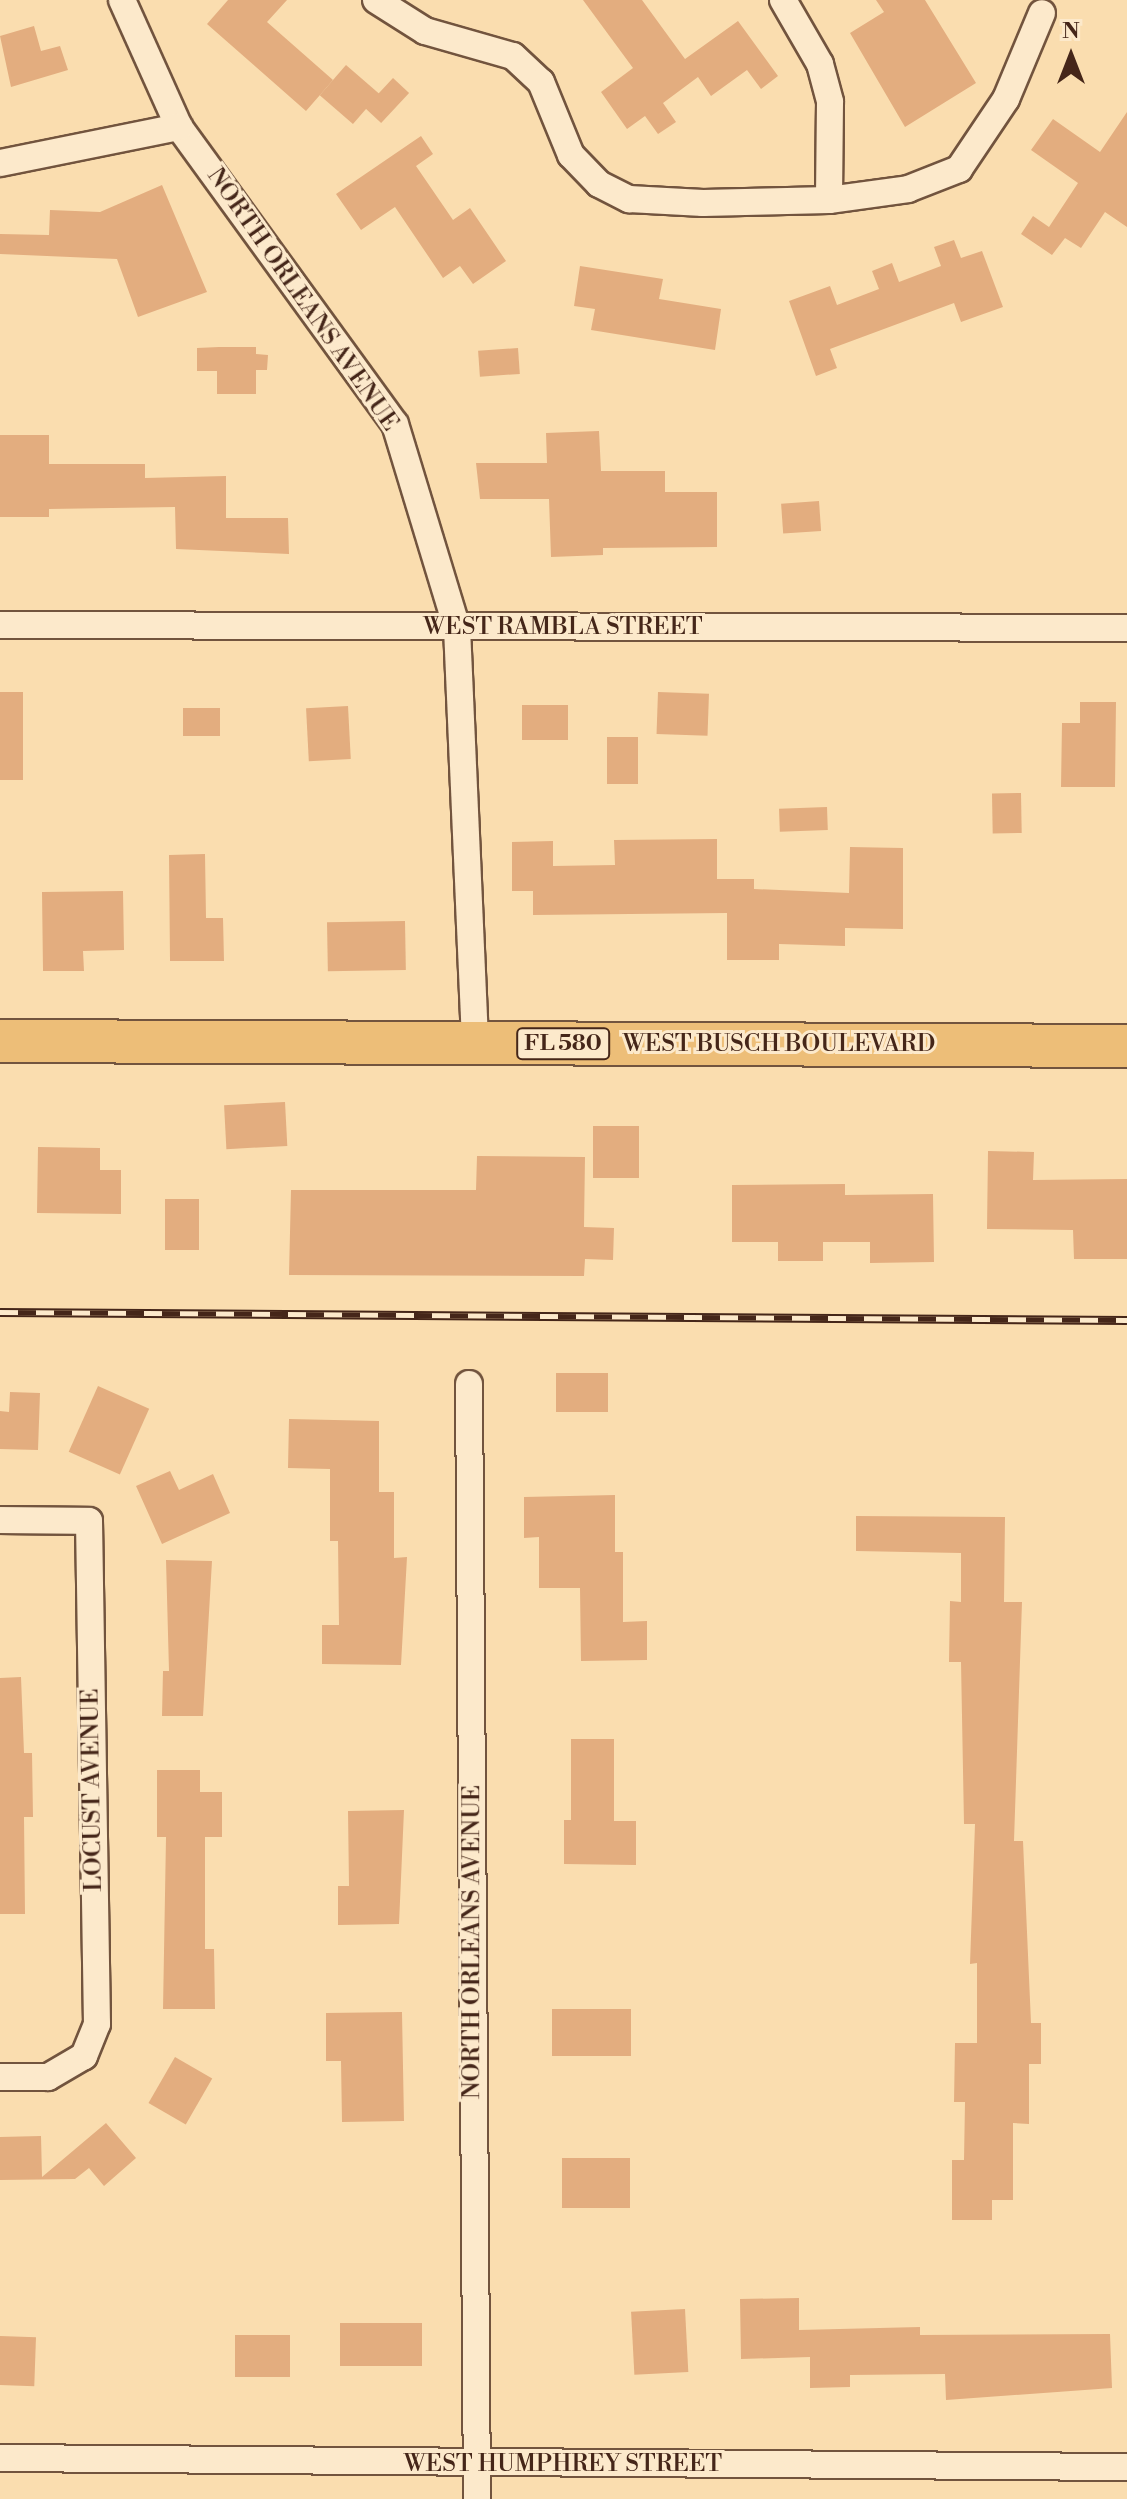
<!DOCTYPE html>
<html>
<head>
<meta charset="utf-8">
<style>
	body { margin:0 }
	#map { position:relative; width:1127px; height:2499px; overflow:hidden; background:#faddaf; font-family:"Libre Bodoni",serif }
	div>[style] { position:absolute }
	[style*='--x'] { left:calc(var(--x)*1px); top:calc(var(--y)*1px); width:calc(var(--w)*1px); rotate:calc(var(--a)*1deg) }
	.building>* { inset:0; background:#e3ad7f; transform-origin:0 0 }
	.roads { filter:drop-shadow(2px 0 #72543e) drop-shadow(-2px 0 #72543e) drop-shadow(0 2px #72543e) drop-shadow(0 -2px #72543e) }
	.minor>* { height:26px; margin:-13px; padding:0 13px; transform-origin:13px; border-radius:13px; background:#fce9cb }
	.primary>* { height:42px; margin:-21px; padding:0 21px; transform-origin:21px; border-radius:21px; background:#edbe78 }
	.rail>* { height:9px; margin-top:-4.5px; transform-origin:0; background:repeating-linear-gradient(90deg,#fce9cb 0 18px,#452619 0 36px); box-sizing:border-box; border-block:2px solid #452619 }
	span { translate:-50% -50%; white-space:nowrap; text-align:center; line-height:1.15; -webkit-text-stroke:6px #fce9cb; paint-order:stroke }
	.shield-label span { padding:2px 6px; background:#fce9cb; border:2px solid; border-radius:6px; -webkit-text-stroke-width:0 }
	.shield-label { font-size:22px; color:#452619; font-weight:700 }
	.street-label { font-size:24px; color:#452619 }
	.north { position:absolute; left:1031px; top:16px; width:80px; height:80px; -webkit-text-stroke:6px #fce9cb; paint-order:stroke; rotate:0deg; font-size:22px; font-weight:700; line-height:32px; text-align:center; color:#452619 }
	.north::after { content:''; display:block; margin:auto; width:28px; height:36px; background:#452619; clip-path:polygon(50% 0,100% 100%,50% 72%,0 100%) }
</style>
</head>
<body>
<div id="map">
	<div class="building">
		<div style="clip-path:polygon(228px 0,287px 0,267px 22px,333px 80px,306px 111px,207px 24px)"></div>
		<div style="clip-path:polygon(583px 0,642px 0,685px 59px,738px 21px,778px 76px,761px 89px,747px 70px,711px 96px,698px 77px,663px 103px,676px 122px,658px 134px,645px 116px,627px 129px,601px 92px,633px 68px)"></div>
		<div style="clip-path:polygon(876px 0,925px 0,976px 83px,905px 127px,850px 33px,884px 12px)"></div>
		<div style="clip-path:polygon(34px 26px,41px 51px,60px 46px,68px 70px,11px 87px,0 36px)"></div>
		<div style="left:346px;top:65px;width:44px;height:40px;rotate:41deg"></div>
		<div style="left:393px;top:78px;width:22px;height:41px;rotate:43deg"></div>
		<div style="clip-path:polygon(1127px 112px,1127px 227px,1105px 212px,1081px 248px,1065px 238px,1052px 255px,1021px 234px,1033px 216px,1049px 227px,1078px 183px,1031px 150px,1053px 119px,1100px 152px)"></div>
		<div style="clip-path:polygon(421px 136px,433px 154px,416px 166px,453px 220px,470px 208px,506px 261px,473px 284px,460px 266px,443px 278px,395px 207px,361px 230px,336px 194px)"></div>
		<div style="clip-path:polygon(162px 185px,207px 292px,138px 317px,117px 259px,0 254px,0 234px,49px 235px,50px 210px,100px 212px)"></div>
		<div style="clip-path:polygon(954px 240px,961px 258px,982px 251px,1003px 307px,961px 322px,954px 303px,830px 349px,837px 368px,816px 376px,789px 301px,830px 286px,837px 305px,879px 289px,872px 271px,892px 263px,899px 282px,941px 266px,934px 247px)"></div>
		<div style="clip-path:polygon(580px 266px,663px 279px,659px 299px,721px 309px,715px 350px,591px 330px,595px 309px,574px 306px)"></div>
		<div style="clip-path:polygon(219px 347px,256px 347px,256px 354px,268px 355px,267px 370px,256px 370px,256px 394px,217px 394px,217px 371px,197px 371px,197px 348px)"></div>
		<div style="left:518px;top:348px;width:26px;height:40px;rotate:86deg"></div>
		<div style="clip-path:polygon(599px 431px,601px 471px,665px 471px,665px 492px,717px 492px,717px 547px,603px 548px,603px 555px,551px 557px,549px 499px,480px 499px,476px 463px,547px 463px,546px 433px)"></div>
		<div style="clip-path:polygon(0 435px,49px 435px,49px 464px,145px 464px,145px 478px,226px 476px,226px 518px,288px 518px,289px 554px,176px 549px,175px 507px,49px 509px,49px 517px,0 517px)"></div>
		<div style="left:819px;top:501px;width:30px;height:38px;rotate:86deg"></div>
		<div style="left:0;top:692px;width:23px;height:88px"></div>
		<div style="left:658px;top:692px;width:51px;height:42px;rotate:2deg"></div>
		<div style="clip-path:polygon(1080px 702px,1116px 702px,1115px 787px,1061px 787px,1062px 723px,1080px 723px)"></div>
		<div style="left:522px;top:705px;width:46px;height:35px"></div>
		<div style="left:348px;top:706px;width:53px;height:42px;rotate:87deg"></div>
		<div style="left:183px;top:708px;width:37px;height:28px"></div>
		<div style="left:607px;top:737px;width:31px;height:47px"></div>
		<div style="left:1021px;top:793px;width:40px;height:29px;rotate:89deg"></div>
		<div style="left:827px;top:807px;width:23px;height:48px;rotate:88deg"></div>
		<div style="clip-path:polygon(717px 839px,717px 879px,754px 879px,754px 889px,849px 893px,850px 847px,903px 848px,903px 929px,845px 928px,845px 946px,779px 944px,779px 960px,727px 960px,727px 913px,533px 915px,533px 891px,512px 891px,512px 842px,553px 841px,553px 866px,615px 865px,614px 840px)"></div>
		<div style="clip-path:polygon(205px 854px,206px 918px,223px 918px,224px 961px,170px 961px,169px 855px)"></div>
		<div style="clip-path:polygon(123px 891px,124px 950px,83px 951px,84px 971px,43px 971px,42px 892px)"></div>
		<div style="left:405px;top:921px;width:49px;height:78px;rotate:89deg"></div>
		<div style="left:285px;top:1102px;width:44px;height:61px;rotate:87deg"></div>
		<div style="left:593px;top:1126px;width:46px;height:52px"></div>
		<div style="clip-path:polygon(38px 1147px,100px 1148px,100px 1170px,121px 1170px,121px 1214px,37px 1213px)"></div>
		<div style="clip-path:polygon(988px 1151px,1034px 1152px,1033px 1180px,1127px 1179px,1127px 1259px,1074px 1259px,1073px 1230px,987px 1229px)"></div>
		<div style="clip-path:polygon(477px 1156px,585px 1157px,584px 1227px,614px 1228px,613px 1260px,585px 1259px,584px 1276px,289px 1275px,291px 1190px,476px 1190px)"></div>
		<div style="clip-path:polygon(845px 1184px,845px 1195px,933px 1194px,934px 1262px,870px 1263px,870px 1242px,823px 1242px,823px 1261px,778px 1261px,778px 1242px,732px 1242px,732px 1185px)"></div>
		<div style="left:165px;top:1199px;width:34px;height:51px"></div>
		<div style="left:608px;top:1373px;width:39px;height:52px;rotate:90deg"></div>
		<div style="left:98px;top:1386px;width:56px;height:72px;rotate:24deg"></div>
		<div style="clip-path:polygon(10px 1392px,40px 1393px,38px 1450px,0 1449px,0 1411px,9px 1412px)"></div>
		<div style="clip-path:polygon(289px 1419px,379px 1421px,379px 1492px,394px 1492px,394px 1558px,407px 1557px,401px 1665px,322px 1664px,322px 1625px,339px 1625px,338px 1541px,330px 1541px,330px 1469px,288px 1468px)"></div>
		<div style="clip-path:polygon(170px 1471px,179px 1490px,213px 1474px,230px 1513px,162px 1544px,136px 1486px)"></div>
		<div style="clip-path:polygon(615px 1495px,615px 1552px,623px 1552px,623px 1622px,647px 1621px,647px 1660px,581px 1661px,580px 1588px,539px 1588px,539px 1537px,524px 1538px,524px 1497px)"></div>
		<div style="clip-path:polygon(856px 1516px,1005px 1517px,1004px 1602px,1022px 1602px,1014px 1841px,1023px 1841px,1031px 2023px,1041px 2023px,1041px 2064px,1029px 2064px,1029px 2124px,1013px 2123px,1013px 2200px,992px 2200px,992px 2220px,952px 2220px,952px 2160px,964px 2160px,965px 2102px,954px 2102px,955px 2043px,977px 2043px,977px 1963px,970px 1964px,975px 1824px,964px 1824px,961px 1662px,949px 1662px,950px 1601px,961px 1602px,961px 1553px,856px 1551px)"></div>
		<div style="clip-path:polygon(166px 1560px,212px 1561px,203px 1716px,162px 1716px,163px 1671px,169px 1671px)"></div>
		<div style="clip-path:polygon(21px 1677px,24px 1753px,32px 1753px,33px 1817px,24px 1817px,25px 1914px,0 1914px,0 1678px)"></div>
		<div style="clip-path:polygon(571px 1739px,614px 1739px,614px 1821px,636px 1821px,636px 1865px,564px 1864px,564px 1820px,571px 1820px)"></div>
		<div style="clip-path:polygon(157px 1770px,200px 1770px,200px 1792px,222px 1792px,222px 1837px,205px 1837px,205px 1949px,214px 1949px,215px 2009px,163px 2009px,166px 1837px,157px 1837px)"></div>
		<div style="clip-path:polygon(404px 1810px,399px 1924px,338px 1925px,338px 1886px,349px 1886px,348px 1811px)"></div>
		<div style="left:631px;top:2009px;width:47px;height:79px;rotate:90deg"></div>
		<div style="clip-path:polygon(402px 2012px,404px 2121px,342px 2122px,341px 2061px,326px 2061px,326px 2013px)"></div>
		<div style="left:175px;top:2057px;width:43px;height:53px;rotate:30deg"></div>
		<div style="clip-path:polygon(106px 2123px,136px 2158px,104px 2186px,89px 2168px,75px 2179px,0 2180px,0 2137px,41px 2136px,42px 2177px)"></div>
		<div style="left:630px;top:2158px;width:50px;height:68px;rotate:90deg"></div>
		<div style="clip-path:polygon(799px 2298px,799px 2330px,920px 2327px,920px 2335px,1110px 2334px,1112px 2388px,946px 2400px,945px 2374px,850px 2375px,850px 2387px,810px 2388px,810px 2357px,741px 2359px,740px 2299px)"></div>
		<div style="left:685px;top:2309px;width:63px;height:54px;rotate:87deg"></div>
		<div style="left:340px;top:2323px;width:82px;height:43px"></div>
		<div style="left:235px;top:2335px;width:55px;height:42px"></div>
		<div style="left:0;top:2336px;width:36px;height:49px;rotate:2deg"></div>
	</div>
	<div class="roads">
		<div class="minor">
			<div style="--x:122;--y:0;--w:139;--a:65.8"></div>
			<div style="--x:179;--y:127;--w:367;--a:54"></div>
			<div style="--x:395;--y:424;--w:213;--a:73.1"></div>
			<div style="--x:457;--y:628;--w:415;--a:87.5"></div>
			<div style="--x:376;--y:0;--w:58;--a:32.3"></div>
			<div style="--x:425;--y:31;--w:91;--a:15.9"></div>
			<div style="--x:513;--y:56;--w:38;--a:43"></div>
			<div style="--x:541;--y:82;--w:79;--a:67.7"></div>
			<div style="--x:571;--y:155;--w:40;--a:46"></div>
			<div style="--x:599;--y:184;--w:34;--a:27"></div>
			<div style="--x:629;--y:199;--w:74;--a:3.1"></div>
			<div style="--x:703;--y:203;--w:126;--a:-1.4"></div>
			<div style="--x:829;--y:200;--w:80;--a:-7.9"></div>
			<div style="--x:908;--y:189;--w:55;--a:-21.4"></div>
			<div style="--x:959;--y:169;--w:84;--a:-56.1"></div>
			<div style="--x:1006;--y:99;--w:93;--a:-67.3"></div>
			<div style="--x:783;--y:0;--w:74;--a:60"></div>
			<div style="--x:820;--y:64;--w:39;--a:75"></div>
			<div style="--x:830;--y:102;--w:98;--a:90.6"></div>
			<div style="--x:0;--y:163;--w:183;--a:-11.4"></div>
			<div style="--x:0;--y:625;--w:1127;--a:0.15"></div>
			<div style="--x:469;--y:1384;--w:1115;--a:89.59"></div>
			<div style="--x:0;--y:1520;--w:89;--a:0.6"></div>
			<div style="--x:89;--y:1521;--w:503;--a:89.09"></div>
			<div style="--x:97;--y:2024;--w:35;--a:112"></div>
			<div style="--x:84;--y:2056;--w:42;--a:149.7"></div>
			<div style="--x:48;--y:2077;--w:48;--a:180"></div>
			<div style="--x:0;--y:2458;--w:1127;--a:0.46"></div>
		</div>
		<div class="primary">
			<div style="--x:0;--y:1041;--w:1127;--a:0.25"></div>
		</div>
	</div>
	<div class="rail">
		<div style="--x:0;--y:1312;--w:1127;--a:0.41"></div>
	</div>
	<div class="shield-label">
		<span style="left:563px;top:1044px">FL 580</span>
	</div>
	<div class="street-label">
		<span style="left:302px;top:300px;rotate:55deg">NORTH ORLEANS AVENUE</span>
		<span style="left:563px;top:628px">WEST RAMBLA STREET</span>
		<span style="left:779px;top:1045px">WEST BUSCH BOULEVARD</span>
		<span style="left:93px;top:1790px;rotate:-91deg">LOCUST AVENUE</span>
		<span style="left:473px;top:1942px;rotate:-90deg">NORTH ORLEANS AVENUE</span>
		<span style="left:563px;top:2465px">WEST HUMPHREY STREET</span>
	</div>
	<div class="north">N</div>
</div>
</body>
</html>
